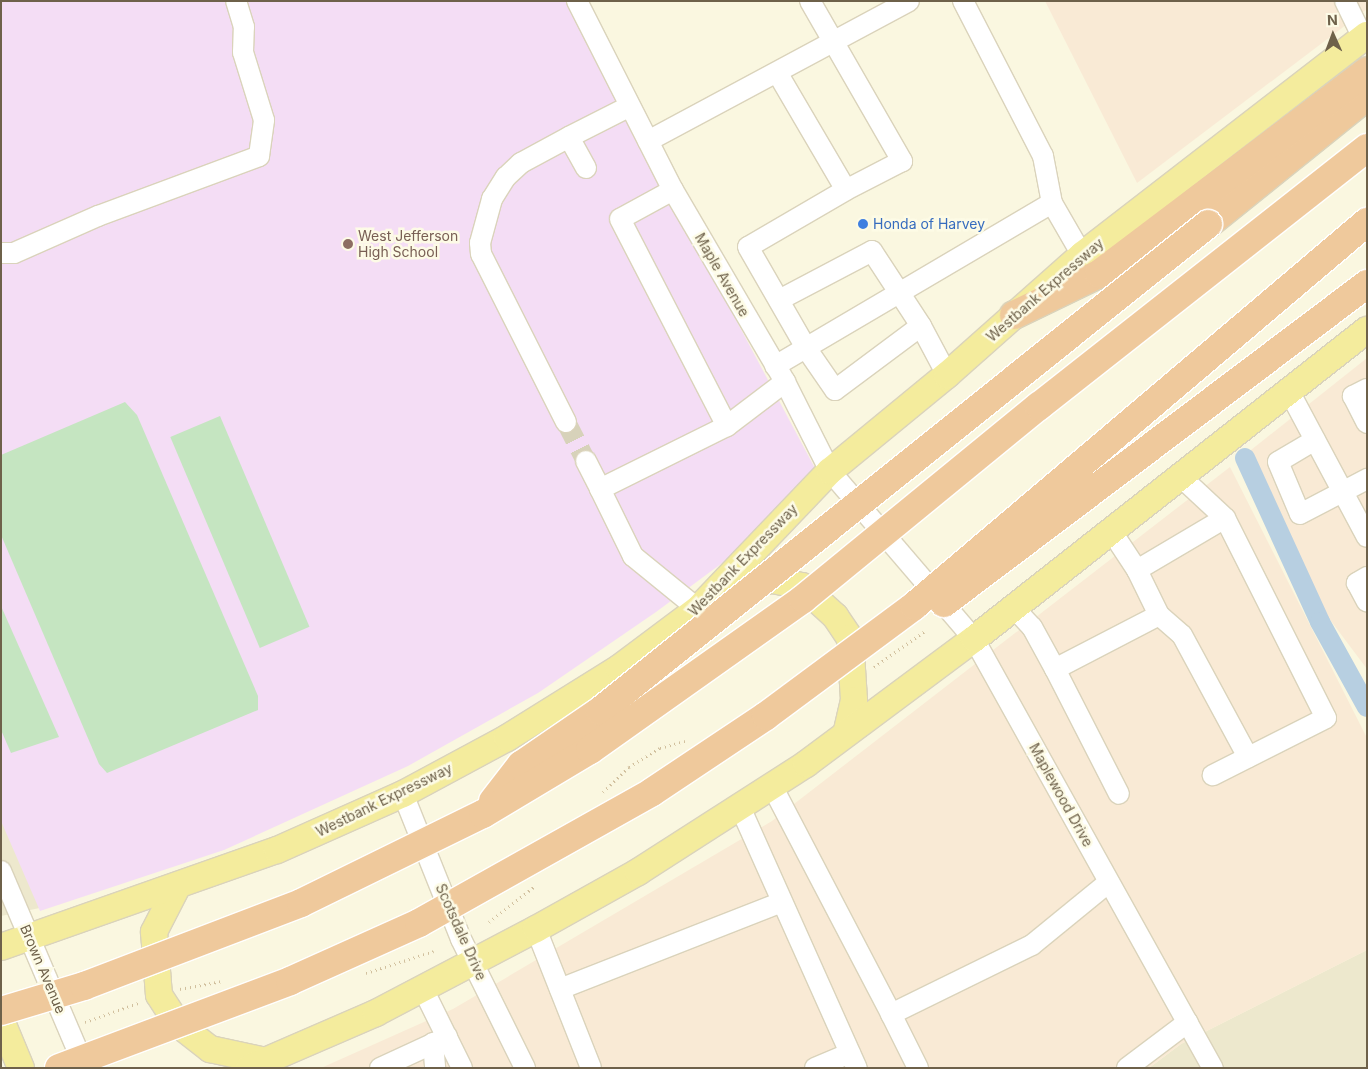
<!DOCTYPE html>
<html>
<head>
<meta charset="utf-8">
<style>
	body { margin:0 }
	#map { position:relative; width:1368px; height:1069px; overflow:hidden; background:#faf7e0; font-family:Inter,sans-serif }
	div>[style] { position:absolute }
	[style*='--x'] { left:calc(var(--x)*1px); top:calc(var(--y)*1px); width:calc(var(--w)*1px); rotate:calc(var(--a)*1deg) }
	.residential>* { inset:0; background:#ede8cd }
	.commercial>* { inset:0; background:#f9ead5 }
	.education>* { inset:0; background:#f4ddf5 }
	.green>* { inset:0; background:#c5e5c1; transform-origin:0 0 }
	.canal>* { height:20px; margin:-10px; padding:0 10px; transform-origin:10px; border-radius:10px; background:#b7cfe1 }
	.minor-tunnel>* { height:20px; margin-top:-10px; transform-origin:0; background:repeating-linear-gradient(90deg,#d7d2ba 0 20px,transparent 0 30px) }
	.path>* { height:3px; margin-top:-1.5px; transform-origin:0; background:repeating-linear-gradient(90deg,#d1c09e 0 1px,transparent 0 5px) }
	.roads { filter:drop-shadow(1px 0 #dad3bb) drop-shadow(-1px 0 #dad3bb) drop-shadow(0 1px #dad3bb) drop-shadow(0 -1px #dad3bb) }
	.minor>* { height:20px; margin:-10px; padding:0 10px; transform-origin:10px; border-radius:10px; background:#fff }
	.major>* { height:26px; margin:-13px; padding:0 13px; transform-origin:13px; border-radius:13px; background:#f4ec9d }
	.highway>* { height:28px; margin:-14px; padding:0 14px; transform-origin:14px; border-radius:14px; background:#efc99c }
	.bridges { filter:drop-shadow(1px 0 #fff) drop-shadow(-1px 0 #fff) drop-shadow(0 1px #fff) drop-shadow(0 -1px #fff) }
	.highway-bridge>* { height:28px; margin:-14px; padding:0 14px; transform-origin:14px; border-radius:14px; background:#efc99c }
	.dots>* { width:14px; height:14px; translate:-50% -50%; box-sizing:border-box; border:2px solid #fdfbe6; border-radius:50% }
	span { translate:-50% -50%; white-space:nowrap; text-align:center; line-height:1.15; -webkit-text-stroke:5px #fdfbe6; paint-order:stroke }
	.shop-label { font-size:14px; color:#366cbe }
	.left { translate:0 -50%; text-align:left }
	.education-label { font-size:14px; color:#785e54 }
	.street-label { font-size:14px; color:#6e614a }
	.frame { position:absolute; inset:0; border:2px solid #6e614a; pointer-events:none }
	.north { position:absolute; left:1308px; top:10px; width:50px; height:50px; -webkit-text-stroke:4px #fdfbe6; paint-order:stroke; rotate:358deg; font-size:14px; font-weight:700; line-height:20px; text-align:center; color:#6e614a }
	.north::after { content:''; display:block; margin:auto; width:18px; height:22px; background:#6e614a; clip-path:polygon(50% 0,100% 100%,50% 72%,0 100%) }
</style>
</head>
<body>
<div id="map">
	<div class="residential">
		<div style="clip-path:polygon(1px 770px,59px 904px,1px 916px)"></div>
		<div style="clip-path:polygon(1367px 950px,1367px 1068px,1149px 1068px,1181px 1044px)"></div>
	</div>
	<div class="commercial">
		<div style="clip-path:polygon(1045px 1px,1367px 1px,1367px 9px,1137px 183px)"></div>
		<div style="clip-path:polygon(1367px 358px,1367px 669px,1316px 601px,1278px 528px,1246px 454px)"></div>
		<div style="clip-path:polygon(1230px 467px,1367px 738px,1367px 950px,1181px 1044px,1149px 1068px,321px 1068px,453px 1009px,772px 821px)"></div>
	</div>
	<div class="education">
		<div style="clip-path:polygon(1px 1px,566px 1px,825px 487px,656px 612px,538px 693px,408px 766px,224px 850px,40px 911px,1px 821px)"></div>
	</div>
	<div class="green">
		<div style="clip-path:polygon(125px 402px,137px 415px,258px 696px,258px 710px,107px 773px,99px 764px,1px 535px,1px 455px)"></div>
		<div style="left:220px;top:416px;width:229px;height:54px;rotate:67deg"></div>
		<div style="clip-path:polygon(1px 606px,59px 737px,11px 753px,1px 730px)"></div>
	</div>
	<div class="canal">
		<div style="--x:1245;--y:458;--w:180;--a:65.4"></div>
		<div style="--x:1320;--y:622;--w:97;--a:61.1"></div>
	</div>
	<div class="minor-tunnel">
		<div style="--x:566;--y:422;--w:44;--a:62.9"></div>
	</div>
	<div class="path">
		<div style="--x:874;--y:667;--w:62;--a:-35.2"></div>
		<div style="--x:603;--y:792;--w:36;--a:-44"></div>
		<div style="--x:629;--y:767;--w:36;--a:-32"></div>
		<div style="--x:660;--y:748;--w:26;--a:-16"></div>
		<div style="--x:489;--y:922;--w:58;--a:-38"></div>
		<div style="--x:366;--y:973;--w:71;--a:-17.9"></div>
		<div style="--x:180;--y:989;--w:43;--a:-10.8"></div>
		<div style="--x:85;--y:1022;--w:59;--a:-19.7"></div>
	</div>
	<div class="roads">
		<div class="minor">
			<div style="--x:577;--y:1;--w:212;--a:63.1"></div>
			<div style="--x:673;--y:190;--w:222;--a:59.7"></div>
			<div style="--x:785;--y:382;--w:100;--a:63.2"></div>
			<div style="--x:830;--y:471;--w:221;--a:49.4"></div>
			<div style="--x:974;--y:639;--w:491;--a:60.9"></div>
			<div style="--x:810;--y:1;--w:185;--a:60.1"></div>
			<div style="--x:902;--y:161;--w:63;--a:152.6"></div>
			<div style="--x:963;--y:1;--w:174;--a:62.7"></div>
			<div style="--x:1043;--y:156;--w:48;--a:79.2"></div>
			<div style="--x:1345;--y:1;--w:41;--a:64.1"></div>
			<div style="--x:778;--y:74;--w:134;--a:59.6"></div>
			<div style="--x:846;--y:190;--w:113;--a:149.8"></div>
			<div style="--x:748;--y:247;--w:116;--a:60.1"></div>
			<div style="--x:806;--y:348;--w:51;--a:55.4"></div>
			<div style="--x:835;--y:390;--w:107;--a:-36.7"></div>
			<div style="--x:648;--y:141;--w:296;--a:-28.2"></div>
			<div style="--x:586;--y:168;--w:35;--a:-119"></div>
			<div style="--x:569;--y:137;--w:68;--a:-26.9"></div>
			<div style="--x:673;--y:190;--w:60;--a:151.3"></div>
			<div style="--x:620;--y:219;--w:233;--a:62.7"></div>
			<div style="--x:1;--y:253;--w:13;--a:0"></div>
			<div style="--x:14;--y:253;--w:92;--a:-23.8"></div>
			<div style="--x:98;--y:216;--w:172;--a:-20.4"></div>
			<div style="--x:259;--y:156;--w:36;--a:-82"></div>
			<div style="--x:264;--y:120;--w:71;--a:-107.2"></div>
			<div style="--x:243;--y:52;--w:25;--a:-88"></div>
			<div style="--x:244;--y:27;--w:27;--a:-107"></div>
			<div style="--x:779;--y:300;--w:105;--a:-27.8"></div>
			<div style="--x:872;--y:251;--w:90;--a:56.8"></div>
			<div style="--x:921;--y:326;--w:55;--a:62"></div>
			<div style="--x:775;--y:366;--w:321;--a:-30.5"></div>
			<div style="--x:1052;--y:203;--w:60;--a:60"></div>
			<div style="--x:1367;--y:389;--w:16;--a:153"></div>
			<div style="--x:1353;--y:396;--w:30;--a:63"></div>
			<div style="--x:1290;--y:393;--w:163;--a:61.9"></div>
			<div style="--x:566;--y:422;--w:188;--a:-116.8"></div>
			<div style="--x:481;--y:254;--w:11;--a:-95"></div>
			<div style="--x:480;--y:243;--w:46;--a:-74.7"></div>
			<div style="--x:492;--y:199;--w:26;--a:-58"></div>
			<div style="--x:506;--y:177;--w:21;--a:-43"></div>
			<div style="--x:521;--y:163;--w:55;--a:-28.4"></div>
			<div style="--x:1315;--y:440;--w:43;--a:149.3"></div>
			<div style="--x:1278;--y:462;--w:56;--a:67.1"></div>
			<div style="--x:1300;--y:514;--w:76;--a:-27.6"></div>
			<div style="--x:586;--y:461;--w:31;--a:63"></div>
			<div style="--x:1182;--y:478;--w:59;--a:42.9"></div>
			<div style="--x:1225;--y:518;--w:224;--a:63.2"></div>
			<div style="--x:1326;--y:718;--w:127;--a:153.2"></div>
			<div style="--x:1137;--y:570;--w:102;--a:-30.6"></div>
			<div style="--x:1367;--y:577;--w:12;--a:149"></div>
			<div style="--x:1357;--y:583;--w:21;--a:62"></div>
			<div style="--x:1014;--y:608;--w:26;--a:47"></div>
			<div style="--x:1032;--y:627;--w:48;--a:61.3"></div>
			<div style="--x:1055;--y:669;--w:117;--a:-27.4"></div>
			<div style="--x:1159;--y:615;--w:50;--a:-116.1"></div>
			<div style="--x:1137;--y:570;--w:45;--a:-123.3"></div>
			<div style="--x:698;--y:609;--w:84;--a:-140.8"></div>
			<div style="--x:633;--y:556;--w:75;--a:-116.2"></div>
			<div style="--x:600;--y:489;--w:142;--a:-26.4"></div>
			<div style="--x:727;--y:426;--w:73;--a:-37.2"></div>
			<div style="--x:1159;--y:615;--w:30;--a:41"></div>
			<div style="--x:1182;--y:635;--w:139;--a:61.6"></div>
			<div style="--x:1055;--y:669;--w:140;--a:62.9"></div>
			<div style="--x:772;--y:786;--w:257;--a:62.4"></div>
			<div style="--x:403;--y:794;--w:156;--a:68.2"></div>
			<div style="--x:461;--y:939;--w:144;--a:63.6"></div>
			<div style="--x:740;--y:807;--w:286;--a:65.9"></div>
			<div style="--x:1;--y:871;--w:214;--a:66.9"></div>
			<div style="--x:536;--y:929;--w:149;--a:68.4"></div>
			<div style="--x:423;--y:989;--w:88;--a:63.7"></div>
			<div style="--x:560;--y:989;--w:238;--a:-21.4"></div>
			<div style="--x:433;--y:1043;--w:25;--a:85"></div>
			<div style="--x:380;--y:1068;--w:74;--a:-24.8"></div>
			<div style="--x:815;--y:1068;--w:38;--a:-23"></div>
			<div style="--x:918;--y:1068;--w:60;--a:-116.6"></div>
			<div style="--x:891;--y:1014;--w:157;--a:-26.1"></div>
			<div style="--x:1032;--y:945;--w:99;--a:-39.3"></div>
			<div style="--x:1127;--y:1068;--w:76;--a:-37"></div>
		</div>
		<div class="major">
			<div style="--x:747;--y:584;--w:26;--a:-9"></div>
			<div style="--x:773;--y:580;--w:30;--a:12"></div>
			<div style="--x:802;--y:586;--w:45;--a:42.3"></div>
			<div style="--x:835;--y:616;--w:27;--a:56"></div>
			<div style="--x:850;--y:638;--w:62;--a:86.3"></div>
			<div style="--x:854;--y:700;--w:31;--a:103"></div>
			<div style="--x:178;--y:885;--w:53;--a:117.1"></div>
			<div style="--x:154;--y:932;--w:63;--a:85.5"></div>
			<div style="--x:159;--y:995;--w:35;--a:57"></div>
			<div style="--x:178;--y:1024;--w:41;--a:38"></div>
			<div style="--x:210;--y:1049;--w:57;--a:12.1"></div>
			<div style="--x:1;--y:947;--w:293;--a:-19.4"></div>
			<div style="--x:277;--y:850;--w:138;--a:-24"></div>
			<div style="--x:403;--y:794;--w:118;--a:-28.3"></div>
			<div style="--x:507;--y:738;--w:132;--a:-32"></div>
			<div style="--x:619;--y:668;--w:99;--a:-36.8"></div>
			<div style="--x:698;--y:609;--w:191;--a:-46.3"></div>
			<div style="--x:830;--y:471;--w:151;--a:-39.4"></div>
			<div style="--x:947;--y:375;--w:181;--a:-41.6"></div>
			<div style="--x:1082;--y:255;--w:360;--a:-37.7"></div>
			<div style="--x:1;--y:1020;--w:52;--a:67.4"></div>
			<div style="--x:249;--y:1068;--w:138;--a:-23.4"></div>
			<div style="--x:376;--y:1013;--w:181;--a:-27.7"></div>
			<div style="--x:536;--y:929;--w:117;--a:-29.2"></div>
			<div style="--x:638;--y:872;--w:200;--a:-32.7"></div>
			<div style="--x:806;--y:764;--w:209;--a:-36.7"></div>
			<div style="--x:974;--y:639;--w:500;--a:-38.2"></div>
		</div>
		<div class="highway">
			<div style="--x:1208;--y:224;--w:204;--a:-38.8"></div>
			<div style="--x:1014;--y:315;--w:94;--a:-25.8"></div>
			<div style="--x:1099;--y:274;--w:336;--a:-37.1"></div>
		</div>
	</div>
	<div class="bridges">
		<div class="highway-bridge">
			<div style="--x:944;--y:603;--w:530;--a:-37.02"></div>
			<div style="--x:493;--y:801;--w:46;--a:-52.1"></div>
			<div style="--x:521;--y:765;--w:96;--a:-34.4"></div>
			<div style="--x:600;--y:711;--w:779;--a:-38.69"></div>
			<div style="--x:1;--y:1011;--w:87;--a:-16.8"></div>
			<div style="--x:84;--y:986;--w:232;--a:-20.9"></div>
			<div style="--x:301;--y:903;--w:203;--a:-26.1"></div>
			<div style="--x:483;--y:814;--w:125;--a:-30.9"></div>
			<div style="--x:590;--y:750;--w:261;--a:-35.3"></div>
			<div style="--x:803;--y:599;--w:305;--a:-39.3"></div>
			<div style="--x:1039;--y:406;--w:417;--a:-38.2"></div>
			<div style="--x:59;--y:1068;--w:247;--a:-20.6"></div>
			<div style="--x:290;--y:981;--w:141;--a:-24.2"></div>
			<div style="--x:419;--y:923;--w:267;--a:-29.3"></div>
			<div style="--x:652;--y:792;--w:137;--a:-33.7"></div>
			<div style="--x:766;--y:716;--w:184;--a:-36.6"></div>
			<div style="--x:914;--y:606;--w:594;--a:-40.29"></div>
		</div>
	</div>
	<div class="dots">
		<div style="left:863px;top:224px;background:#3f7fe0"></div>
		<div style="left:348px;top:244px;background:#8d6e63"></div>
	</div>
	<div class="shop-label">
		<span class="left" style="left:873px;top:224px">Honda of Harvey</span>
	</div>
	<div class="education-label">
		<span class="left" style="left:358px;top:244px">West Jefferson<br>High School</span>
	</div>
	<div class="street-label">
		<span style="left:722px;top:275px;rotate:60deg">Maple Avenue</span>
		<span style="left:1045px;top:290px;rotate:-41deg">Westbank Expressway</span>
		<span style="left:743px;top:560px;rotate:-46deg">Westbank Expressway</span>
		<span style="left:1061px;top:795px;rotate:61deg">Maplewood Drive</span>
		<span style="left:384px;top:800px;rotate:-26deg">Westbank Expressway</span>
		<span style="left:461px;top:932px;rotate:66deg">Scotsdale Drive</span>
		<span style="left:43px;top:969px;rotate:67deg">Brown Avenue</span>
	</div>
	<div class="frame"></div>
	<div class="north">N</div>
</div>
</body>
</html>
